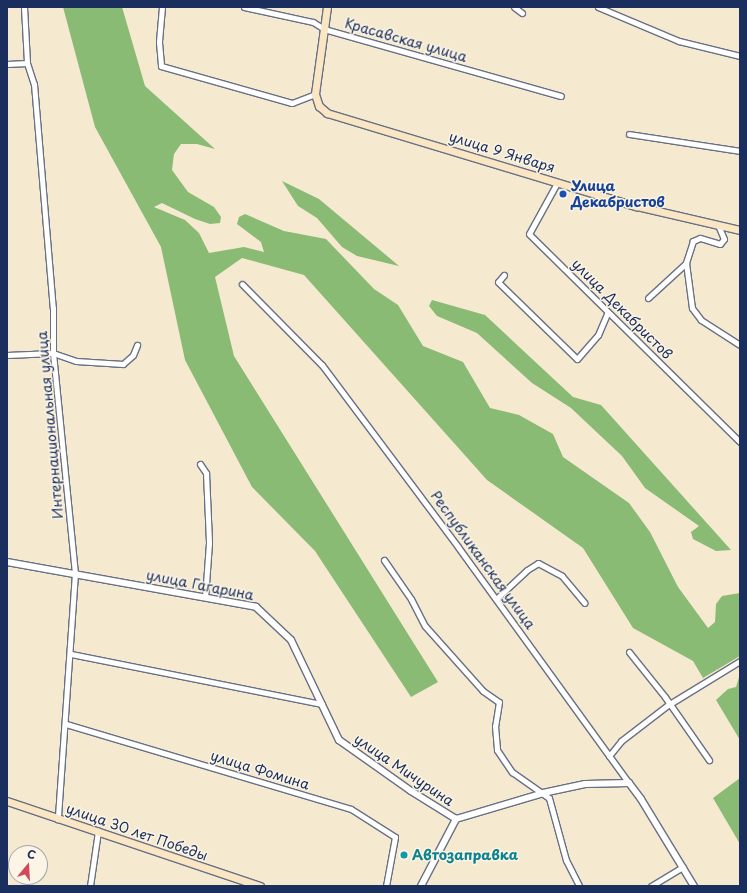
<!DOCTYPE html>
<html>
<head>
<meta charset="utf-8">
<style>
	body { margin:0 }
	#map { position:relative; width:747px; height:893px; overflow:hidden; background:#f5e9cf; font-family:"Playpen Sans",sans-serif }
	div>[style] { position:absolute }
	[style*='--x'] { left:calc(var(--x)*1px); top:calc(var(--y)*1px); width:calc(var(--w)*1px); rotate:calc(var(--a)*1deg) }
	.forest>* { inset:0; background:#8abb74 }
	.roads { filter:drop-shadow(1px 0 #677086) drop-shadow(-1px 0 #677086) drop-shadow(0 1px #677086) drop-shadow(0 -1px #677086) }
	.minor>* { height:5px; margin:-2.5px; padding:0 2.5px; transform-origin:2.5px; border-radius:2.5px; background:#fff }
	.tertiary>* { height:6px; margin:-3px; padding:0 3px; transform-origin:3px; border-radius:3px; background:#fff }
	.secondary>* { height:7px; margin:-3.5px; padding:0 3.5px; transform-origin:3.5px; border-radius:3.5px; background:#fbe6c4 }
	.dots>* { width:11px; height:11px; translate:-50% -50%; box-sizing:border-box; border:2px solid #fcf5e5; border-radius:50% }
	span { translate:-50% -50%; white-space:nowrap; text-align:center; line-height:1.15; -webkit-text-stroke:3px #fcf5e5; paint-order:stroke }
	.street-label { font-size:14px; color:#1b2f5e }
	.transit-label { font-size:14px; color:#164399; font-weight:700 }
	.left { translate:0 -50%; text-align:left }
	.culture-label { font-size:14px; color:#0d838f; font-weight:700 }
	.frame { position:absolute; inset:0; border:8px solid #1b2f5e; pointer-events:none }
	.north { position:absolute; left:8px; top:845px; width:40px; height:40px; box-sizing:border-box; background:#fcf5e5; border:1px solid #a2a6af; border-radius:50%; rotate:18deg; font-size:11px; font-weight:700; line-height:16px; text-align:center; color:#1b2f5e }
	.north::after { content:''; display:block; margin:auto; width:14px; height:18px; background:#d1495b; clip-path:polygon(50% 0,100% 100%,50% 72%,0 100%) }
</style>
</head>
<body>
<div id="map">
	<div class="forest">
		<div style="clip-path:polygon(63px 7px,122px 7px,145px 86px,215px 149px,197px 144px,181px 144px,174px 154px,172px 170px,188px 192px,214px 207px,221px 217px,220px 223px,210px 224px,195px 219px,162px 203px,154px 207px,185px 220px,199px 233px,209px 253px,244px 247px,264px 252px,261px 242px,237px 224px,239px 217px,245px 214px,284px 231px,326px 239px,374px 289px,398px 305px,423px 346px,463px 362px,490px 408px,519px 415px,553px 434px,563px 457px,629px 503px,650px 532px,678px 587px,708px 628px,715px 622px,716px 604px,722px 596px,740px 593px,740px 656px,703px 678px,693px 661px,633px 628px,583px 548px,487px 480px,304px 275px,242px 258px,215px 277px,234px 356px,438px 682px,411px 697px,315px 551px,252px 487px,185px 360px,161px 247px,95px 127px)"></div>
		<div style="clip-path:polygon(282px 181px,319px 199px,399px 266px,357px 256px,342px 247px,317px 218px,298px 206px)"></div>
		<div style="clip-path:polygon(432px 300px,485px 315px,573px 397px,601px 405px,731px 550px,716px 551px,693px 539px,691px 532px,699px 526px,645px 488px,622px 456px,571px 408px,532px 383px,477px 333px,437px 316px,429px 306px)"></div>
		<div style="clip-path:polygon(740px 674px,740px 740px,716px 700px,728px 689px,736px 687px)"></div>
		<div style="clip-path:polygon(740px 778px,740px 844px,713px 798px)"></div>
	</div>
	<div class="roads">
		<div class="minor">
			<div style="--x:24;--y:7;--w:56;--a:86.9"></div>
			<div style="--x:27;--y:63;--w:22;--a:72"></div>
			<div style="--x:34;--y:84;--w:225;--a:85.2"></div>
			<div style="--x:53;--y:308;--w:45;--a:90"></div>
			<div style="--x:53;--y:353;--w:221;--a:84.3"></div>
			<div style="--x:75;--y:573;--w:247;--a:94"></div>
			<div style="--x:162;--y:7;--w:35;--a:95"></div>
			<div style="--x:159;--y:42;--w:24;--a:85"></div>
			<div style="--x:161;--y:66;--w:136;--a:15.8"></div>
			<div style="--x:292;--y:103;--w:25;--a:-21"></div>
			<div style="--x:244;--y:7;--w:71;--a:12.3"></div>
			<div style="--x:313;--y:22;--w:13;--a:32"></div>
			<div style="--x:324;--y:29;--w:246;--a:15.8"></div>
			<div style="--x:514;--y:7;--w:10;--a:37"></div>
			<div style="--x:598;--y:7;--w:88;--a:22.8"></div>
			<div style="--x:679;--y:41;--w:63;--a:13.8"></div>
			<div style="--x:7;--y:64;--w:20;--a:-3"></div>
			<div style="--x:629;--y:134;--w:112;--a:8.7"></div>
			<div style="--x:557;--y:183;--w:58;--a:118.8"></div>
			<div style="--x:529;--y:234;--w:296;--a:44.6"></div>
			<div style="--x:718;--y:225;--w:15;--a:67"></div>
			<div style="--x:724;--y:239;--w:6;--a:129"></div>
			<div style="--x:720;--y:244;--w:21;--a:-163"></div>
			<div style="--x:700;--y:238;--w:8;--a:157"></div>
			<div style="--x:693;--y:241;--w:23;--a:108"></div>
			<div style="--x:686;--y:263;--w:45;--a:82.4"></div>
			<div style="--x:692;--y:308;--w:15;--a:53"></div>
			<div style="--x:701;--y:320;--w:46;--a:32.7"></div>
			<div style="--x:504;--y:275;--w:9;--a:131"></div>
			<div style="--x:498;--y:282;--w:110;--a:44.3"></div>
			<div style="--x:577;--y:359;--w:32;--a:-49"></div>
			<div style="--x:598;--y:335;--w:25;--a:-67"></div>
			<div style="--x:242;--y:284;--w:114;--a:45.4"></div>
			<div style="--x:322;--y:365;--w:227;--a:53.2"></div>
			<div style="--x:458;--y:547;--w:291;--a:54.1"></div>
			<div style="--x:648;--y:298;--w:52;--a:-42.6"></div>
			<div style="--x:7;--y:355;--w:46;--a:-2.5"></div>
			<div style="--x:53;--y:353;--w:24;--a:19"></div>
			<div style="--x:76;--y:361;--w:47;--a:3.7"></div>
			<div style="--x:123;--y:364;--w:13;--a:-42"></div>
			<div style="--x:133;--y:355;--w:11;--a:-68"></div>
			<div style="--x:200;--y:464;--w:11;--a:56"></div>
			<div style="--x:206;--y:473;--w:70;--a:87.5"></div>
			<div style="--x:209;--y:543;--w:54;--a:94.2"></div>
			<div style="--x:384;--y:560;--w:47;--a:55.3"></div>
			<div style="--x:411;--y:599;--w:30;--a:63"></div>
			<div style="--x:425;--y:626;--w:87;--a:48.3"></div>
			<div style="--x:483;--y:691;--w:19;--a:35"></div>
			<div style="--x:499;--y:702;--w:24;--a:99"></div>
			<div style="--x:495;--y:726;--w:24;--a:85"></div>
			<div style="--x:497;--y:750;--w:27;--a:56"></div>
			<div style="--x:512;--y:772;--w:45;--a:35.1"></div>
			<div style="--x:549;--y:798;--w:64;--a:74.7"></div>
			<div style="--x:566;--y:860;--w:29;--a:63"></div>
			<div style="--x:496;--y:599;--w:42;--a:-43.1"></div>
			<div style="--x:527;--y:570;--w:13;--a:-32"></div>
			<div style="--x:538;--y:563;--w:27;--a:28"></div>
			<div style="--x:562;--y:576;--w:35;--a:50"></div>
			<div style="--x:629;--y:652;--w:58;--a:51.3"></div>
			<div style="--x:665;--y:697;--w:77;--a:55.1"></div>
			<div style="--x:71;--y:654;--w:256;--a:11.3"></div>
			<div style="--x:66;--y:724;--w:297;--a:16.6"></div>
			<div style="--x:351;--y:809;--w:52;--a:32.5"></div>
			<div style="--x:395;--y:837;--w:50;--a:100.4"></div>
			<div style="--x:609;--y:756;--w:19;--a:-51"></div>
			<div style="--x:621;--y:741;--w:59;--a:-37.5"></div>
			<div style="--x:668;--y:705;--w:84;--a:-31.4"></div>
			<div style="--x:90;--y:886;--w:56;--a:-81.7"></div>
			<div style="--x:651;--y:886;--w:37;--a:-31"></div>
		</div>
		<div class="tertiary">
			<div style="--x:7;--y:562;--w:253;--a:10.2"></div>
			<div style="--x:256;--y:607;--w:48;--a:43.3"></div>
			<div style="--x:291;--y:640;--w:111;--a:64.4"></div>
			<div style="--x:339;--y:740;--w:88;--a:35.3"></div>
			<div style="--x:411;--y:791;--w:53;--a:31.9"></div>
			<div style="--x:456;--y:819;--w:91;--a:-16.6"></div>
			<div style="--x:543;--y:793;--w:43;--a:-12.1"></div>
			<div style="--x:585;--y:784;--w:44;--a:-1.3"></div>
			<div style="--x:629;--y:783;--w:20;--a:53"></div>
			<div style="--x:641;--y:799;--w:102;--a:58.7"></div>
			<div style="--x:421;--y:886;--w:76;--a:-62.4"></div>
		</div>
		<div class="secondary">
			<div style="--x:327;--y:7;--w:88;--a:97.9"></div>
			<div style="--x:315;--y:94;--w:13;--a:72"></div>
			<div style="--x:319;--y:106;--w:11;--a:41"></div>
			<div style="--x:327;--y:113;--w:323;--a:16.8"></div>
			<div style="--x:636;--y:206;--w:107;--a:13"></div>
			<div style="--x:7;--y:801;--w:267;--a:18.6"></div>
		</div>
	</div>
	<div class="dots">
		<div style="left:563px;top:194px;background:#1a4fb4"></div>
		<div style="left:404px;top:855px;background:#0f9aa8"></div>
	</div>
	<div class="street-label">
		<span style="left:406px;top:40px;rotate:16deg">Красавская улица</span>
		<span style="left:502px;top:152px;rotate:17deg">улица 9 Января</span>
		<span style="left:622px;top:309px;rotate:45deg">улица Декабристов</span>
		<span style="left:50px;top:425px;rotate:-95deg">Интернациональная улица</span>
		<span style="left:483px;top:560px;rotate:54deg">Республиканская улица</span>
		<span style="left:200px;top:585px;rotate:11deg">улица Гагарина</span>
		<span style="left:260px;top:770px;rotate:17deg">улица Фомина</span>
		<span style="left:404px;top:770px;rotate:34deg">улица Мичурина</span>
		<span style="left:137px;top:832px;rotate:19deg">улица 30 лет Победы</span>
	</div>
	<div class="transit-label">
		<span class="left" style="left:571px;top:194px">Улица<br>Декабристов</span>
	</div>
	<div class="culture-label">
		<span class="left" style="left:412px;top:855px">Автозаправка</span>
	</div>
	<div class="frame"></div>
	<div class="north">С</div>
</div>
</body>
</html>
